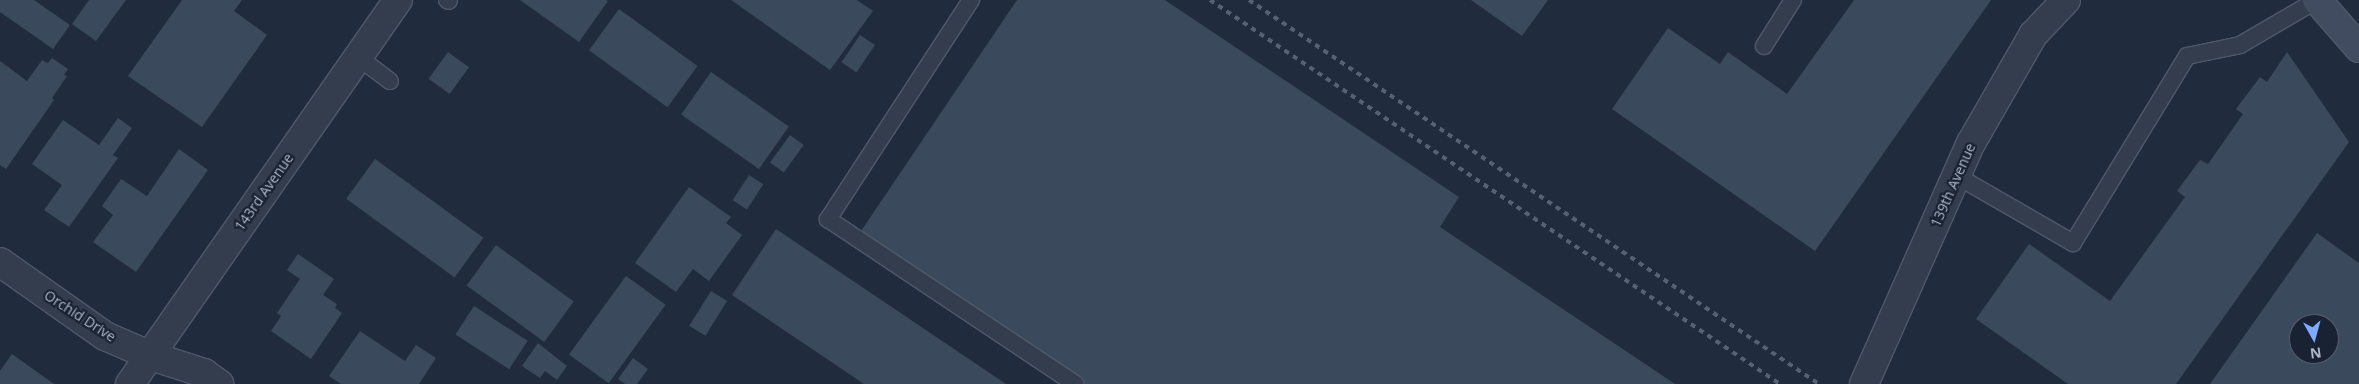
<!DOCTYPE html>
<html>
<head>
<meta charset="utf-8">
<style>
	body { margin:0 }
	#map { position:relative; width:2359px; height:384px; overflow:hidden; background:#202b3d; font-family:"Open Sans",sans-serif }
	div>[style] { position:absolute }
	[style*='--x'] { left:calc(var(--x)*1px); top:calc(var(--y)*1px); width:calc(var(--w)*1px); rotate:calc(var(--a)*1deg) }
	.building>* { inset:0; background:#3b495d; transform-origin:0 0 }
	.roads { filter:drop-shadow(1px 0 #4f5868) drop-shadow(-1px 0 #4f5868) drop-shadow(0 1px #4f5868) drop-shadow(0 -1px #4f5868) }
	.service>* { height:16px; margin:-8px; padding:0 8px; transform-origin:8px; border-radius:8px; background:#343d4d }
	.minor>* { height:28px; margin:-14px; padding:0 14px; transform-origin:14px; border-radius:14px; background:#343d4d }
	.tertiary>* { height:28px; margin:-14px; padding:0 14px; transform-origin:14px; border-radius:14px; background:#343d4d }
	.secondary>* { height:28px; margin:-14px; padding:0 14px; transform-origin:14px; border-radius:14px; background:#424c60 }
	.rail>* { height:4px; margin-top:-2px; transform-origin:0; background:repeating-linear-gradient(90deg,#556175 0 5px,transparent 0 10px) }
	span { translate:-50% -50%; white-space:nowrap; text-align:center; line-height:1.15; -webkit-text-stroke:4.5px #192232; paint-order:stroke }
	.street-label { font-size:14px; color:#afb8c9 }
	.north { position:absolute; left:2289px; top:314px; width:50px; height:50px; box-sizing:border-box; background:#192232; border:1px solid #555e6e; border-radius:50%; rotate:173deg; font-size:14px; font-weight:700; line-height:20px; text-align:center; color:#afb8c9 }
	.north::after { content:''; display:block; margin:auto; width:18px; height:22px; background:#7eaaff; clip-path:polygon(50% 0,100% 100%,50% 72%,0 100%) }
</style>
</head>
<body>
<div id="map">
	<div class="building">
		<div style="clip-path:polygon(0 0,34px 0,70px 25px,53px 49px,0 12px)"></div>
		<div style="clip-path:polygon(89px 0,126px 0,96px 41px,72px 24px)"></div>
		<div style="clip-path:polygon(182px 0,242px 0,234px 11px,267px 35px,202px 127px,128px 76px)"></div>
		<div style="clip-path:polygon(520px 0,606px 0,608px 1px,579px 42px)"></div>
		<div style="clip-path:polygon(731px 0,857px 0,873px 11px,830px 70px)"></div>
		<div style="clip-path:polygon(1017px 0,1165px 0,1459px 197px,1440px 227px,1675px 384px,1082px 384px,859px 234px)"></div>
		<div style="clip-path:polygon(1471px 0,1548px 0,1522px 36px)"></div>
		<div style="clip-path:polygon(1854px 0,1991px 0,1815px 251px,1612px 109px,1668px 28px,1720px 64px,1728px 52px,1787px 94px)"></div>
		<div style="left:619px;top:9px;width:97px;height:51px;rotate:36deg"></div>
		<div style="left:860px;top:35px;width:18px;height:33px;rotate:34deg"></div>
		<div style="left:448px;top:52px;width:26px;height:33px;rotate:36deg"></div>
		<div style="clip-path:polygon(2287px 52px,2349px 142px,2176px 384px,2068px 384px,1976px 319px,2029px 244px,2110px 301px,2185px 197px,2177px 191px,2200px 160px,2208px 164px,2243px 114px,2236px 109px,2260px 77px,2267px 82px)"></div>
		<div style="clip-path:polygon(52px 58px,68px 69px,64px 75px,67px 76px,52px 98px,54px 100px,6px 169px,0 165px,0 61px,27px 81px,42px 60px,48px 63px)"></div>
		<div style="left:711px;top:72px;width:95px;height:52px;rotate:35deg"></div>
		<div style="clip-path:polygon(118px 118px,132px 128px,113px 155px,118px 158px,69px 227px,44px 210px,62px 185px,32px 164px,63px 120px,99px 145px)"></div>
		<div style="left:790px;top:135px;width:17px;height:34px;rotate:36deg"></div>
		<div style="clip-path:polygon(179px 149px,208px 170px,136px 272px,93px 242px,113px 215px,102px 206px,121px 179px,147px 196px)"></div>
		<div style="left:375px;top:159px;width:134px;height:49px;rotate:36deg"></div>
		<div style="left:749px;top:175px;width:17px;height:30px;rotate:33deg"></div>
		<div style="clip-path:polygon(689px 187px,731px 217px,726px 223px,742px 235px,709px 281px,693px 269px,676px 292px,635px 263px)"></div>
		<div style="clip-path:polygon(776px 229px,1006px 384px,864px 384px,732px 295px)"></div>
		<div style="clip-path:polygon(evenodd,2317px 233px,2359px 263px,2359px 384px,2210px 384px,2317px 233px,2299px 324px,2329px 324px,2329px 354px,2299px 354px,2299px 324px)"></div>
		<div style="left:496px;top:245px;width:96px;height:50px;rotate:36deg"></div>
		<div style="clip-path:polygon(298px 254px,334px 279px,323px 295px,337px 304px,335px 308px,342px 313px,311px 359px,271px 331px,281px 316px,277px 313px,300px 279px,287px 270px)"></div>
		<div style="left:626px;top:276px;width:49px;height:97px;rotate:36deg"></div>
		<div style="left:711px;top:291px;width:19px;height:41px;rotate:32deg"></div>
		<div style="left:474px;top:306px;width:64px;height:34px;rotate:33deg"></div>
		<div style="clip-path:polygon(360px 331px,405px 361px,416px 345px,436px 358px,419px 384px,341px 384px,329px 376px)"></div>
		<div style="clip-path:polygon(538px 343px,567px 366px,557px 380px,545px 371px,540px 378px,522px 366px)"></div>
		<div style="clip-path:polygon(12px 354px,54px 384px,0 384px,0 371px)"></div>
		<div style="clip-path:polygon(633px 358px,648px 369px,637px 384px,625px 384px,618px 379px)"></div>
	</div>
	<div class="roads">
		<div class="service">
			<div style="--x:447;--y:0;--w:2;--a:27"></div>
			<div style="--x:971;--y:0;--w:262;--a:123.1"></div>
			<div style="--x:828;--y:219;--w:297;--a:33.7"></div>
			<div style="--x:1764;--y:46;--w:54;--a:-57.8"></div>
			<div style="--x:358;--y:57;--w:40;--a:37"></div>
			<div style="--x:1957;--y:176;--w:134;--a:30"></div>
			<div style="--x:2073;--y:243;--w:219;--a:-58.6"></div>
			<div style="--x:2187;--y:56;--w:54;--a:-11.7"></div>
			<div style="--x:2240;--y:45;--w:89;--a:-30.3"></div>
		</div>
		<div class="minor">
			<div style="--x:0;--y:262;--w:128;--a:35.2"></div>
			<div style="--x:105;--y:336;--w:50;--a:23.5"></div>
			<div style="--x:151;--y:356;--w:56;--a:17.8"></div>
			<div style="--x:204;--y:373;--w:19;--a:36"></div>
			<div style="--x:1864;--y:384;--w:264;--a:-66.1"></div>
			<div style="--x:1971;--y:143;--w:125;--a:-60.1"></div>
			<div style="--x:2033;--y:35;--w:48;--a:-46.7"></div>
		</div>
		<div class="tertiary">
			<div style="--x:130;--y:384;--w:468;--a:-55.1"></div>
		</div>
		<div class="secondary">
			<div style="--x:2317;--y:0;--w:64;--a:48.8"></div>
		</div>
	</div>
	<div class="rail">
		<div style="--x:1210;--y:0;--w:687;--a:33.97"></div>
		<div style="--x:1249;--y:0;--w:687;--a:33.97"></div>
	</div>
	<div class="street-label">
		<span style="left:1953px;top:185px;rotate:-66deg">139th Avenue</span>
		<span style="left:264px;top:192px;rotate:-55deg">143rd Avenue</span>
		<span style="left:80px;top:316px;rotate:33deg">Orchid Drive</span>
	</div>
	<div class="north">N</div>
</div>
</body>
</html>
